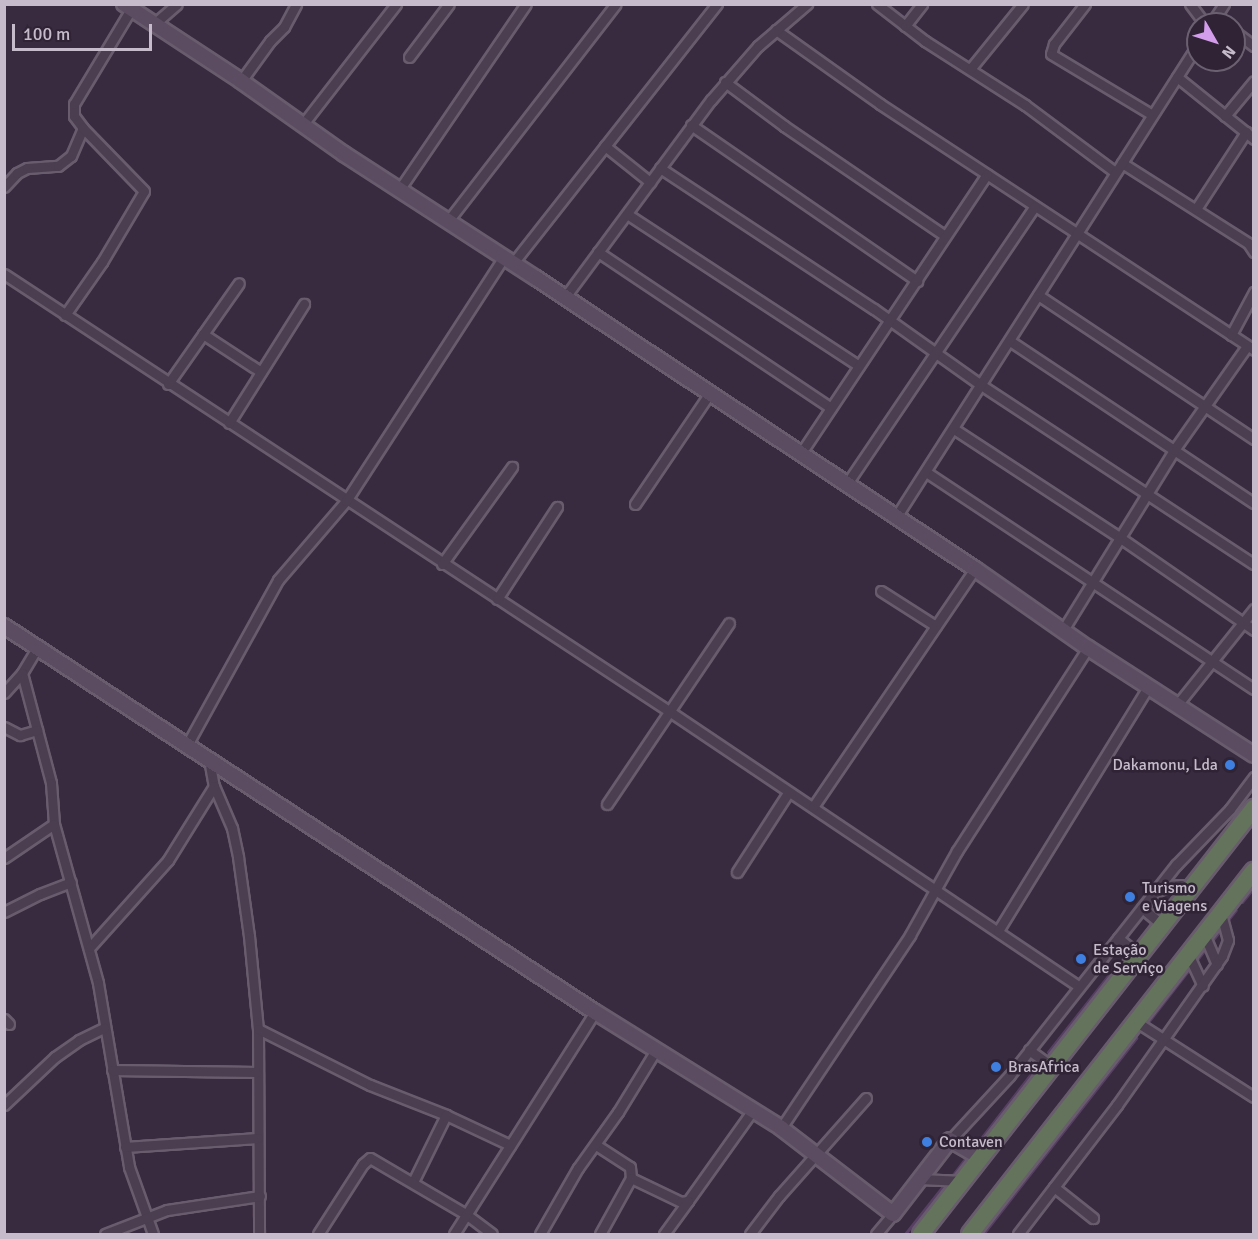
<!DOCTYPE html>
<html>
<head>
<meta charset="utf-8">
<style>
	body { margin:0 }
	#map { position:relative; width:1258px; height:1239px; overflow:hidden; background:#382a3f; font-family:Signika,sans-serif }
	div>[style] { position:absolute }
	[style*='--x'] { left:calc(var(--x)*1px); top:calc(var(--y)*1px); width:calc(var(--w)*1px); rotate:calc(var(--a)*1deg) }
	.stream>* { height:3px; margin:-1.5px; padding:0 1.5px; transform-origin:1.5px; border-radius:1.5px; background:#584064 }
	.roads { filter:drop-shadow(2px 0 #685c6d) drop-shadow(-2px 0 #685c6d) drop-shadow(0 2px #685c6d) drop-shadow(0 -2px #685c6d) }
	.street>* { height:9px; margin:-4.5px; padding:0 4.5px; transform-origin:4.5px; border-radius:4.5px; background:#4a3e50 }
	.secondary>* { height:14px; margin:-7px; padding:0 7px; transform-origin:7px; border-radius:7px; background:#5c4c62 }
	.highway>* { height:16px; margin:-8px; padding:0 8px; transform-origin:8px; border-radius:8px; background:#64745c }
	.dots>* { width:16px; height:16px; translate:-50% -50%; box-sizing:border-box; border:3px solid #2f2335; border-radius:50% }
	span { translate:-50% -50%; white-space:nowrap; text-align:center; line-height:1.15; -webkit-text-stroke:5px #2f2335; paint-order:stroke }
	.poi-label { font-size:16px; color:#c5bbca }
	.right { translate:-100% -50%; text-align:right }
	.left { translate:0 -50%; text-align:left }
	.frame { position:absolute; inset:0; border:6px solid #c5bbca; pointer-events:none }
	.north { position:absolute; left:1186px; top:12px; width:60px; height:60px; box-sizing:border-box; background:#2f2335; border:2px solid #6b6071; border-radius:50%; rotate:129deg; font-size:16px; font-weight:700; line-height:24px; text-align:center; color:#c5bbca }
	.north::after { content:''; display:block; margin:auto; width:21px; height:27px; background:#d49dec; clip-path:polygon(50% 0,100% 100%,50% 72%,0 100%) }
	.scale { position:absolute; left:12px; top:24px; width:140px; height:27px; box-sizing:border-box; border:3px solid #c5bbca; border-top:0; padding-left:8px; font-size:18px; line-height:21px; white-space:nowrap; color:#c5bbca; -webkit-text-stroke:4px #2f2335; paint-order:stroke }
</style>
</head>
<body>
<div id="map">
	<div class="stream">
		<div style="--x:1242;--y:902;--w:19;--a:-51"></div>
		<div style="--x:1227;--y:921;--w:14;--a:-51"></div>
		<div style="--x:1195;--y:962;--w:45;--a:-51.3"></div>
		<div style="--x:1145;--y:1026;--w:75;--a:-52.1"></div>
		<div style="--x:1048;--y:1052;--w:108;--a:-51.8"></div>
		<div style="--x:975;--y:1146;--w:101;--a:-52.2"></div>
		<div style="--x:952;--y:1176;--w:25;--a:-53"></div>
		<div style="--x:905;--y:1234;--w:61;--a:-51.6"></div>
		<div style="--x:983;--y:1234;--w:249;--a:-52"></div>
	</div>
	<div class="roads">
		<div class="street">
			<div style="--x:877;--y:4;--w:61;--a:37.6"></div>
			<div style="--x:925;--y:41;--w:119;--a:32.6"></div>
			<div style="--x:1025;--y:105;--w:112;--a:36.7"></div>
			<div style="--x:1085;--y:4;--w:51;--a:127.8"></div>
			<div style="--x:1054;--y:44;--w:10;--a:107"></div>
			<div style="--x:1051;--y:54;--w:117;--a:31"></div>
			<div style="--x:1190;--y:4;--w:25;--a:53"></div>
			<div style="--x:154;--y:24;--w:30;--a:-41"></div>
			<div style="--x:1211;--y:24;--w:24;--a:-57"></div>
			<div style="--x:905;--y:26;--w:28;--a:-52"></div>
			<div style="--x:776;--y:30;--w:128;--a:35.4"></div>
			<div style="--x:880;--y:104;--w:448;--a:33.3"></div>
			<div style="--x:1234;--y:31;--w:25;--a:37"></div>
			<div style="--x:409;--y:57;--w:66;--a:-53"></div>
			<div style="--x:971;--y:68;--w:82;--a:-50.9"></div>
			<div style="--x:1177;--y:77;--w:99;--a:38.8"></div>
			<div style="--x:241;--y:81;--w:49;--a:-54.1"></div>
			<div style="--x:270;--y:41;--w:20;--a:-45"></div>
			<div style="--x:284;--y:27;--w:26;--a:-62"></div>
			<div style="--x:725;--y:82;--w:74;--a:36.7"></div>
			<div style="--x:784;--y:126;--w:195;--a:34.3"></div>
			<div style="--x:1225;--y:116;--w:45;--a:-50.4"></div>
			<div style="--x:303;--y:124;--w:152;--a:-52.2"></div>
			<div style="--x:691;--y:125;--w:275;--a:34.6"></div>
			<div style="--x:605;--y:146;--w:58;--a:38.7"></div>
			<div style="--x:1122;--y:163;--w:149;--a:32.4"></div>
			<div style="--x:1248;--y:243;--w:11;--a:56"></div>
			<div style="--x:660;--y:168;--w:256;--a:33.4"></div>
			<div style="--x:874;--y:309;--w:131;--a:35.4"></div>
			<div style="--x:981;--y:385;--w:326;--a:33.3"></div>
			<div style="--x:4;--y:187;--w:19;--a:-47"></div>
			<div style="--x:17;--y:173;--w:11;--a:-27"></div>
			<div style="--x:27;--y:168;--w:31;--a:-4"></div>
			<div style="--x:58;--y:166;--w:16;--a:-38"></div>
			<div style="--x:71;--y:156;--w:30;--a:-67"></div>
			<div style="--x:83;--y:128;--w:15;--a:-127"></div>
			<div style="--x:74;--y:116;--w:12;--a:-90"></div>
			<div style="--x:74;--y:104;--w:111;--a:-59"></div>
			<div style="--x:399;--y:190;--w:225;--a:-55.7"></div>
			<div style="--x:1196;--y:209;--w:92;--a:-57"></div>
			<div style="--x:627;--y:214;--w:277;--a:33.2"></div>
			<div style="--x:448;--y:221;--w:274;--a:-52.3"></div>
			<div style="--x:598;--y:252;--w:280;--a:33.8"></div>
			<div style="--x:513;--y:263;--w:330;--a:-51.8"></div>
			<div style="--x:4;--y:274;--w:796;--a:33.31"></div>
			<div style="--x:669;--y:711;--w:494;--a:33.9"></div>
			<div style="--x:1038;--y:295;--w:260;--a:33.7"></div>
			<div style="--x:565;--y:297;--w:245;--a:-53.5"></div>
			<div style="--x:711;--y:100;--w:72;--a:-49"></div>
			<div style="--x:758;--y:46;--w:65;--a:-40.6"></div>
			<div style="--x:65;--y:315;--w:65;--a:-55.1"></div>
			<div style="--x:102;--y:262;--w:82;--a:-59.4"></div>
			<div style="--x:144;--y:191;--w:88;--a:-134.1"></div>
			<div style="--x:203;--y:334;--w:69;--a:33.2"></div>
			<div style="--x:1231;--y:335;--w:49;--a:-61.9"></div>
			<div style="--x:1010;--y:341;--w:293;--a:33.6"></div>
			<div style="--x:168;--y:384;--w:123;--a:-54.9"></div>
			<div style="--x:229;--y:423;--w:141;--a:-57.8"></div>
			<div style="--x:954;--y:429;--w:197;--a:33.2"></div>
			<div style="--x:1119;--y:537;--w:164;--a:34.6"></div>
			<div style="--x:801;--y:453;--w:335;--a:-56.3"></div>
			<div style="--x:926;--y:472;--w:393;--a:33.5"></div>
			<div style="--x:846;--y:485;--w:336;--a:-55.9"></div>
			<div style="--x:635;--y:504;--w:134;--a:-56"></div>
			<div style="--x:896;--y:517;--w:561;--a:-57.44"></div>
			<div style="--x:442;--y:564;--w:120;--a:-54.2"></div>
			<div style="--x:881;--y:591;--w:65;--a:32.5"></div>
			<div style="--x:497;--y:599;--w:110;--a:-56.9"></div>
			<div style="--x:1063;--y:630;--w:211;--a:-58.3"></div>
			<div style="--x:1174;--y:450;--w:127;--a:-54.9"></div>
			<div style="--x:37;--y:648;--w:29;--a:121"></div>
			<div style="--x:22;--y:673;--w:114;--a:75.2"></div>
			<div style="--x:51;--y:783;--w:41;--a:85.8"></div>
			<div style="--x:54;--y:824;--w:165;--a:74.5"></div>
			<div style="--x:98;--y:983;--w:187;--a:80.4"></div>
			<div style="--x:129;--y:1167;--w:71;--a:70.3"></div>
			<div style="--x:4;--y:693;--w:27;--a:-48"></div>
			<div style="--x:1177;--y:705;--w:123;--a:-51.3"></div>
			<div style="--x:4;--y:727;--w:18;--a:27"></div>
			<div style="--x:20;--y:735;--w:18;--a:-16"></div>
			<div style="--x:187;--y:745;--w:188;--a:-61.1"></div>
			<div style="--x:278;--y:580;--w:104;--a:-49.3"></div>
			<div style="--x:346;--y:501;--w:291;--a:-57.1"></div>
			<div style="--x:209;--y:759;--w:27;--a:80"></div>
			<div style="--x:214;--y:786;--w:46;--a:66.8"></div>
			<div style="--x:232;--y:828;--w:30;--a:78"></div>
			<div style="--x:238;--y:857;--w:80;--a:82.1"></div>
			<div style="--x:249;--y:936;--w:93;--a:84.5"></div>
			<div style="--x:258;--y:1029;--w:205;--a:89.7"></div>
			<div style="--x:607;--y:804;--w:218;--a:-56"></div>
			<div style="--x:813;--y:807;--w:288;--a:-55.8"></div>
			<div style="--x:4;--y:858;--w:60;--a:-34.2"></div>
			<div style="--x:737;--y:872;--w:94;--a:-57.2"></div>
			<div style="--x:1156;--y:892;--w:14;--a:-25"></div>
			<div style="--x:1169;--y:886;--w:12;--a:-5"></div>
			<div style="--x:1181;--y:885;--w:10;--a:24"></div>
			<div style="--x:1142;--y:908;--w:26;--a:40"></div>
			<div style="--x:4;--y:912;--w:40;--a:-26.6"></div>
			<div style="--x:40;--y:894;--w:33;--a:-21"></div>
			<div style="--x:998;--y:931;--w:286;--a:-58.4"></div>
			<div style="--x:1204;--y:934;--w:33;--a:67"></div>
			<div style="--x:1118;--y:938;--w:27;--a:39"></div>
			<div style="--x:90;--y:947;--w:117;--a:-48.1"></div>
			<div style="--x:168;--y:860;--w:87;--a:-58.1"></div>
			<div style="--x:1188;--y:954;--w:35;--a:65"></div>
			<div style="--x:4;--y:1019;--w:7;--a:45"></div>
			<div style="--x:1135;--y:1021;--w:141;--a:32.6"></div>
			<div style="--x:258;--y:1029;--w:125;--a:26.6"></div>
			<div style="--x:370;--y:1085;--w:82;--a:21.5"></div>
			<div style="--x:446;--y:1115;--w:71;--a:25.1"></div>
			<div style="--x:1029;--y:1050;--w:29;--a:36"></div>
			<div style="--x:112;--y:1070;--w:145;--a:0.8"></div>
			<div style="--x:4;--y:1105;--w:70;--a:-43.3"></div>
			<div style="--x:55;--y:1057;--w:29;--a:-35"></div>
			<div style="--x:79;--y:1040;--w:28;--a:-26"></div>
			<div style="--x:781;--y:1128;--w:232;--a:-56.2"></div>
			<div style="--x:910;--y:935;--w:96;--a:-60.8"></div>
			<div style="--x:957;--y:851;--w:242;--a:-57.2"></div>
			<div style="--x:950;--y:1140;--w:88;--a:-47.3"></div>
			<div style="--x:1010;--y:1075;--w:268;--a:-51.7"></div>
			<div style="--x:1176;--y:865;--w:78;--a:-46"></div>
			<div style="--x:1230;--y:809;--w:40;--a:-53"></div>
			<div style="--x:596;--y:1145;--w:40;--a:32.9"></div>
			<div style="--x:630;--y:1167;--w:11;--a:85"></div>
			<div style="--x:125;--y:1147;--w:133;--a:-3.9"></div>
			<div style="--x:920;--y:1179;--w:43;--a:2.7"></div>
			<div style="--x:413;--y:1182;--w:75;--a:-63.8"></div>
			<div style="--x:1054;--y:1187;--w:50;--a:38.5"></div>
			<div style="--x:688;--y:1201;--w:112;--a:-54.5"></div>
			<div style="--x:105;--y:1234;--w:66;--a:-21.2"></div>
			<div style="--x:167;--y:1210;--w:94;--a:-8.6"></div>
			<div style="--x:318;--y:1234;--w:83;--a:-57.3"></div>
			<div style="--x:363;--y:1164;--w:9;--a:-41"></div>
			<div style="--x:370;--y:1158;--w:113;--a:30.4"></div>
			<div style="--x:467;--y:1215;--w:31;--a:37"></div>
			<div style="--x:454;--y:1234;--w:263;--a:-57.6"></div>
			<div style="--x:540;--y:1234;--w:76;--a:-60.1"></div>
			<div style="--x:578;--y:1168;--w:69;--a:-54.5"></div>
			<div style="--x:618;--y:1112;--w:73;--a:-58.5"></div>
			<div style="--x:600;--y:1234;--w:64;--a:-61"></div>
			<div style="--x:631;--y:1178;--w:55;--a:25.6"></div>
			<div style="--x:681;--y:1202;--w:7;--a:-8"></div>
			<div style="--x:688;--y:1201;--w:41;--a:126"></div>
			<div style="--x:750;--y:1234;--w:48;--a:-52.7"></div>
			<div style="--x:779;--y:1196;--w:131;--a:-48.4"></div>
			<div style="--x:876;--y:1234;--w:26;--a:-50"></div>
			<div style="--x:1018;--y:1234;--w:163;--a:-52.5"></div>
			<div style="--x:1117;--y:1105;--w:182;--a:-54.8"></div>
			<div style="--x:1222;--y:956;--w:17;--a:-69"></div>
			<div style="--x:1228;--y:940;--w:28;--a:-105"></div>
		</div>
		<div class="secondary">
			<div style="--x:124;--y:4;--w:140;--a:33.3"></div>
			<div style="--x:241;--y:81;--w:126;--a:35.3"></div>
			<div style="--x:344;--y:154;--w:229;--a:32.9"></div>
			<div style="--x:536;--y:278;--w:527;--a:33.54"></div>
			<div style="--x:975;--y:569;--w:138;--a:35"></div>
			<div style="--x:1088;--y:648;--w:197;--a:32.8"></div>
			<div style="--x:4;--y:626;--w:706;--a:33.15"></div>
			<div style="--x:595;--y:1012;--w:219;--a:31.9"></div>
			<div style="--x:781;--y:1128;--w:141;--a:37.5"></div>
			<div style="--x:893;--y:1214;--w:93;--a:-52.4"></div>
			<div style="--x:950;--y:1140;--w:36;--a:30"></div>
		</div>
		<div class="highway">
			<div style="--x:921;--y:1234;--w:541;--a:-51.99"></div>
			<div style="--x:970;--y:1234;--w:461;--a:-52"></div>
		</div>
	</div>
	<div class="dots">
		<div style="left:1230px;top:765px;background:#3f7fe0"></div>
		<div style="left:1130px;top:897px;background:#3f7fe0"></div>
		<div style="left:1081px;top:959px;background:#3f7fe0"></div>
		<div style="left:996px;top:1067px;background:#3f7fe0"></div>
		<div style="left:927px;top:1142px;background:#3f7fe0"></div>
	</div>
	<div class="poi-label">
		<span class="right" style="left:1218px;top:765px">Dakamonu, Lda</span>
		<span class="left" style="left:1142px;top:897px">Turismo<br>e Viagens</span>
		<span class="left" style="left:1093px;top:959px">Estação<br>de Serviço</span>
		<span class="left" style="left:1008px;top:1067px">BrasAfrica</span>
		<span class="left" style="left:939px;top:1142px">Contaven</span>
	</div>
	<div class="frame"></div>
	<div class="north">N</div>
	<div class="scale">100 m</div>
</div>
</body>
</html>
